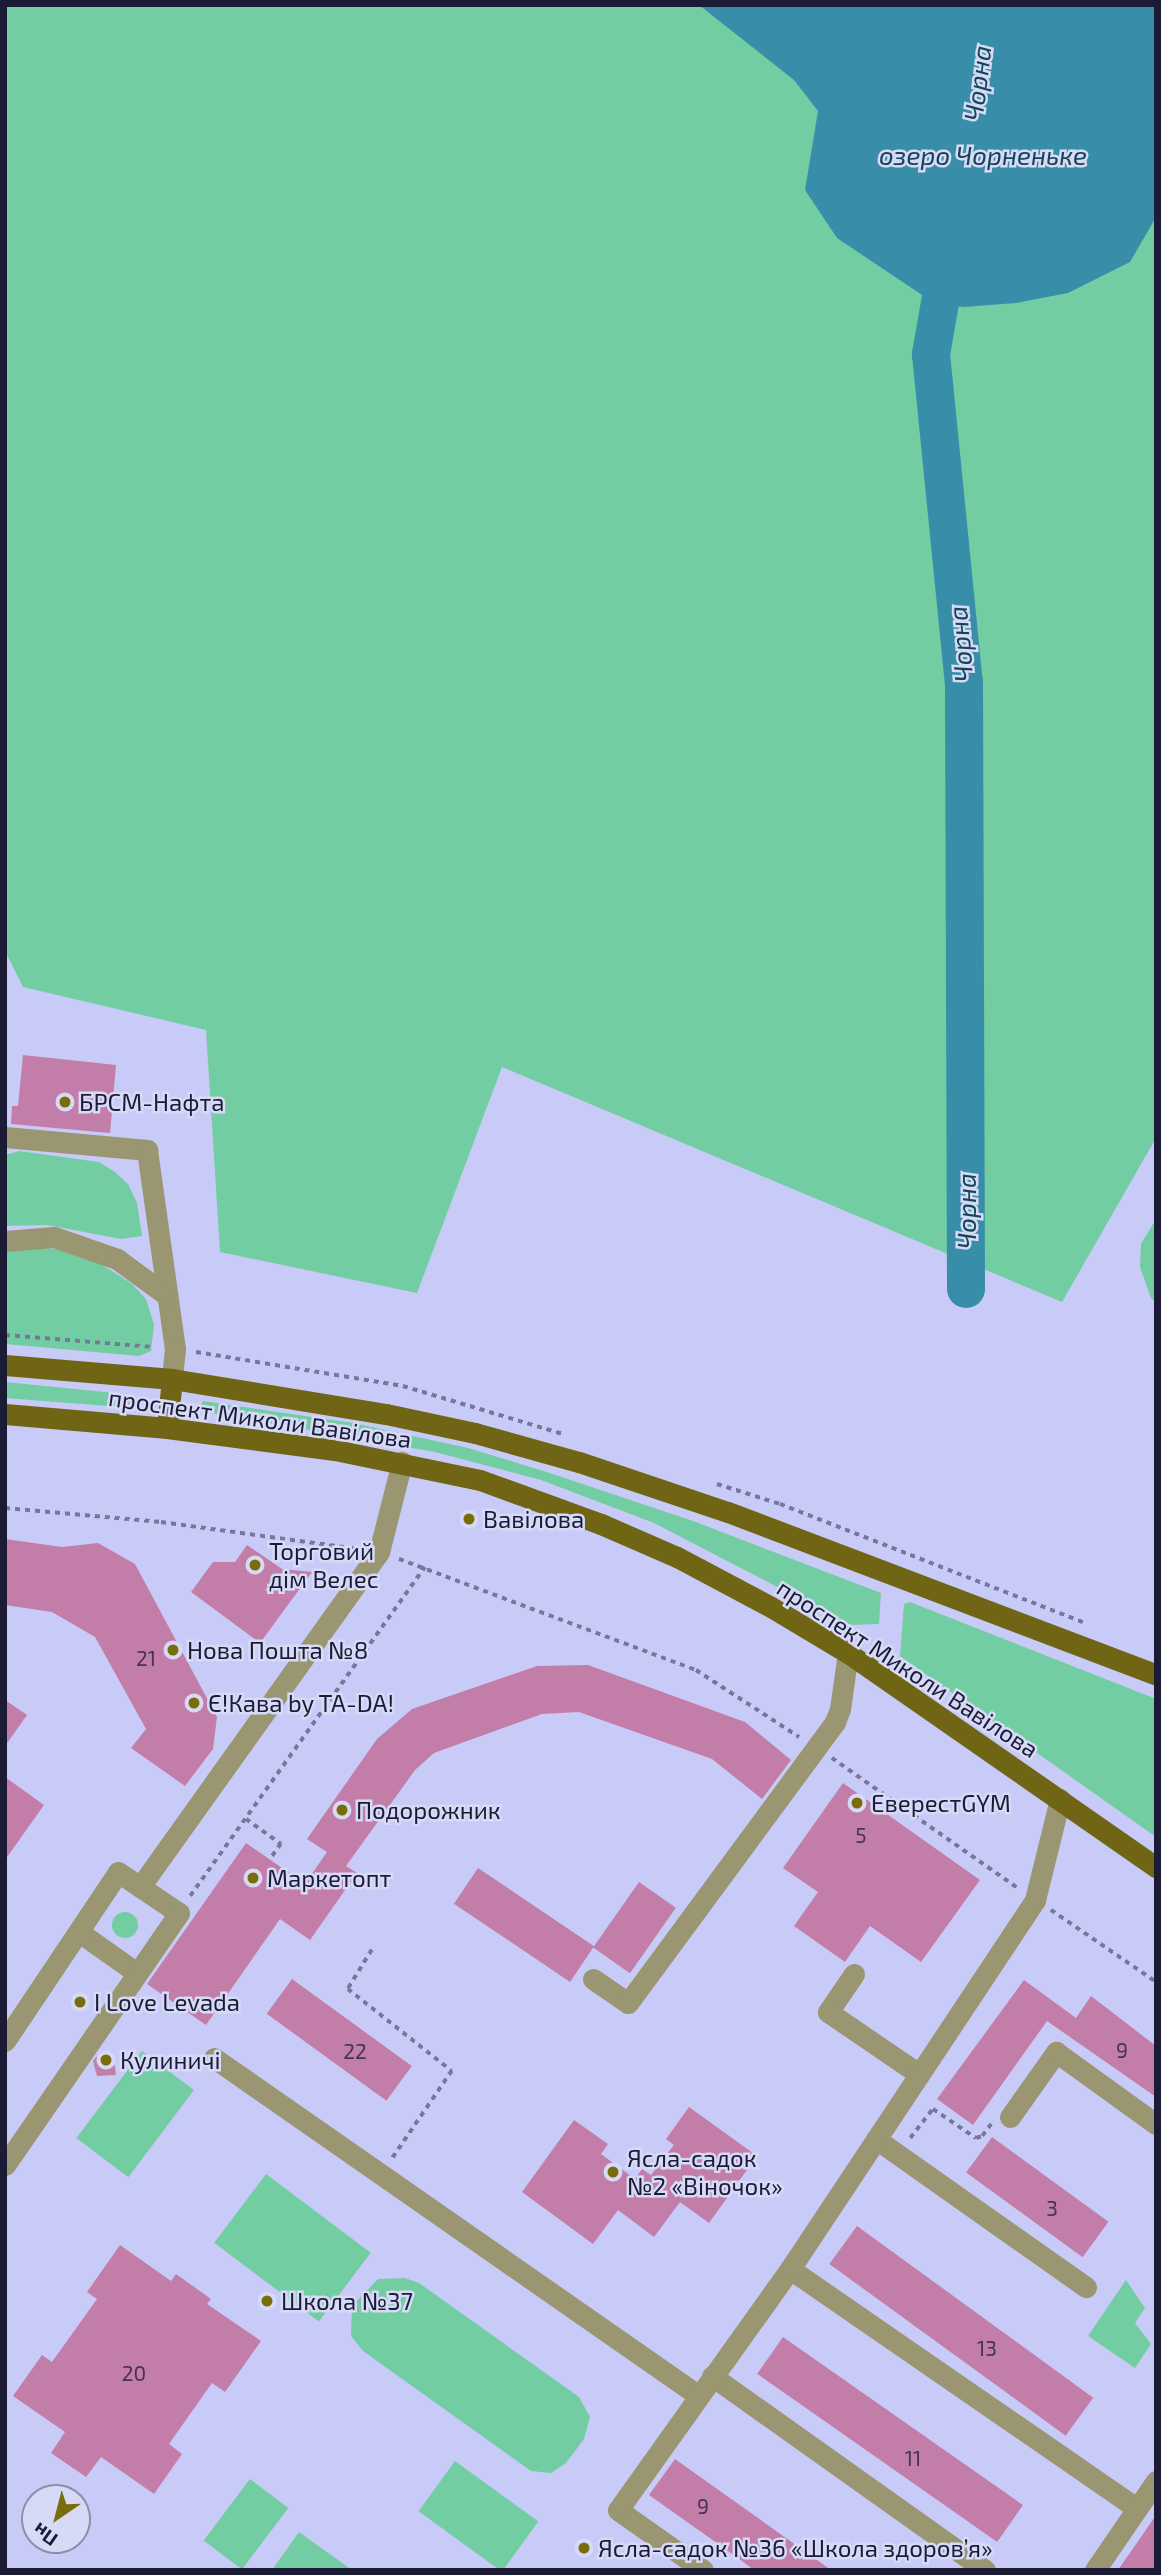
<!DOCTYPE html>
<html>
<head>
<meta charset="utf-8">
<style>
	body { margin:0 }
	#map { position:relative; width:1161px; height:2575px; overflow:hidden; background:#c8cbf7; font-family:"Exo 2",sans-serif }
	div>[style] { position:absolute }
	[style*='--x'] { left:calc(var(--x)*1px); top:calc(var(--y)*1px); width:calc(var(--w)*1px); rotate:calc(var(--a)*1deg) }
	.green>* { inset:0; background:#72cda2; transform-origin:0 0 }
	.round { border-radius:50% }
	.water>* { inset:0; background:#388ea9 }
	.river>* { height:38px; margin:-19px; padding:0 19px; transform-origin:19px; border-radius:19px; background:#388ea9 }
	.building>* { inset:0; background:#c27ea8; transform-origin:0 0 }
	.path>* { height:3.5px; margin-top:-1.75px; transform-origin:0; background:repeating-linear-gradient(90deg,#76779b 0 5px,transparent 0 10px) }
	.minor>* { height:21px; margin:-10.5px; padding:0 10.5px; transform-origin:10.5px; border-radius:10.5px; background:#9a9672 }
	.major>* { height:21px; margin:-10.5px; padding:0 10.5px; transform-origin:10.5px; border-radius:10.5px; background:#6f6515 }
	.dots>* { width:19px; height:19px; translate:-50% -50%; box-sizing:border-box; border:4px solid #d7daf7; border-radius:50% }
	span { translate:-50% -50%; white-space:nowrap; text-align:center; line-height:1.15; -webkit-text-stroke:5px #d7daf7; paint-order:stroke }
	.number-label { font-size:21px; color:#453452 }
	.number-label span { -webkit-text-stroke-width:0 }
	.poi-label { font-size:24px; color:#1b1b36 }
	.left { translate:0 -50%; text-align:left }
	.street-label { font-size:24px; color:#1b1b36 }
	.water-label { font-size:26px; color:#144554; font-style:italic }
	.frame { position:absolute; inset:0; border:7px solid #1b1b36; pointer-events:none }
	.north { position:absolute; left:21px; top:2484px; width:70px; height:70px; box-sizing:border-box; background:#d7daf7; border:2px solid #8c8eaa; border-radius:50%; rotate:215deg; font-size:19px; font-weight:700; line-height:28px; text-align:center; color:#1b1b36 }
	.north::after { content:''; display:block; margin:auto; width:24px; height:32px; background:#796d0a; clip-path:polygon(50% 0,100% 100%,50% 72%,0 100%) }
</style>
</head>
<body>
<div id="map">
	<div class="green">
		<div style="clip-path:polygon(5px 5px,1156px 5px,1156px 1138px,1062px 1302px,502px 1067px,417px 1293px,220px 1252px,206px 1030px,23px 987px,5px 951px)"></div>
		<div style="clip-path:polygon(19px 1151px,99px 1162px,115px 1172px,128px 1184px,137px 1203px,142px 1236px,121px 1239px,47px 1225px,5px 1226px,5px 1155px)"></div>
		<div style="clip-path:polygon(1156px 1219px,1156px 1302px,1151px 1298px,1140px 1267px,1141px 1244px)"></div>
		<div style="clip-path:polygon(24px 1247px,59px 1249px,93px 1259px,131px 1283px,146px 1299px,154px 1325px,151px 1351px,139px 1356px,5px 1344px,5px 1250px)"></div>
		<div style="clip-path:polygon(5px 1382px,125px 1394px,133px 1399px,132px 1405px,108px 1406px,5px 1398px)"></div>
		<div style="clip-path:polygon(203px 1401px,353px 1423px,468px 1448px,547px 1472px,693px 1521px,881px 1593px,879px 1624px,851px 1625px,654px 1523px,541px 1480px,435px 1452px,205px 1412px,200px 1406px)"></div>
		<div style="clip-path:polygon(910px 1602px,1156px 1699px,1156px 1837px,900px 1656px,904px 1604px)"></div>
		<div class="round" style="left:112px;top:1912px;width:26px;height:26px"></div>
		<div style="left:142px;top:2051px;width:65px;height:109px;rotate:37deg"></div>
		<div style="left:266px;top:2174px;width:131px;height:86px;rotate:37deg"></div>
		<div style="clip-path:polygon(405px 2278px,419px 2283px,579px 2397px,590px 2417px,584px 2439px,566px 2463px,551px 2473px,531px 2471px,363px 2351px,351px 2336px,352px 2306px,378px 2279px)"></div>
		<div style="clip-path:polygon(1126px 2280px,1145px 2308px,1135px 2323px,1151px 2344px,1135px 2368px,1088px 2336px)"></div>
		<div style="left:455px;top:2461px;width:103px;height:62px;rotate:36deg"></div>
		<div style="left:250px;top:2479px;width:48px;height:77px;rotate:37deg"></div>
		<div style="clip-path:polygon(299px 2532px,352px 2570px,272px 2570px)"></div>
	</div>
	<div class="water">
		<div style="clip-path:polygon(699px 5px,1156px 5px,1156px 217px,1130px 262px,1068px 293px,1016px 303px,964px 307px,934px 303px,837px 238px,805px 190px,818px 111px,794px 80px)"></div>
	</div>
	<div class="river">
		<div style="--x:949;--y:251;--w:105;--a:99.9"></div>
		<div style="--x:931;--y:354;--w:330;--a:84.3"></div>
		<div style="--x:964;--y:682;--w:607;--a:89.81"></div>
	</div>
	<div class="building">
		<div style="clip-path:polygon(23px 1055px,116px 1065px,110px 1133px,11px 1124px,12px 1106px,18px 1106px)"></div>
		<div style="clip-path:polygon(5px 1539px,62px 1547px,98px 1543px,135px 1564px,217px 1717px,213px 1749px,185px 1786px,131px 1748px,146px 1729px,95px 1637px,52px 1612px,5px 1605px)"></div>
		<div style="clip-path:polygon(247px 1545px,282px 1569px,312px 1572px,260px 1643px,191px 1592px,213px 1562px,235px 1562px)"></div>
		<div style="clip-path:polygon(588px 1665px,745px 1722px,791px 1760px,762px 1799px,712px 1759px,579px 1712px,542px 1714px,434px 1753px,415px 1770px,346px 1866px,357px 1873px,310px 1940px,280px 1919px,206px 2025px,147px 1984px,246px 1843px,305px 1884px,327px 1852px,307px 1839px,377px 1739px,412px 1709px,537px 1666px)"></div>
		<div style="clip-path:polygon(5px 1700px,27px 1715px,5px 1746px)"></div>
		<div style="clip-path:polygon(5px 1777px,44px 1805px,5px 1860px)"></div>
		<div style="clip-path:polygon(843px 1783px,980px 1880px,921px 1962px,870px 1926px,845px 1962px,794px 1926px,818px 1892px,783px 1868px)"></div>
		<div style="left:478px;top:1868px;width:140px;height:43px;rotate:34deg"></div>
		<div style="left:639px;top:1882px;width:45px;height:80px;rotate:35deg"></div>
		<div style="left:292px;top:1979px;width:148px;height:43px;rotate:36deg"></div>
		<div style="clip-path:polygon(1024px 1980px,1076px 2018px,1091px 1996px,1156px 2046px,1156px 2097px,1047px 2021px,973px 2125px,937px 2099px)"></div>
		<div style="clip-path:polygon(113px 2053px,116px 2075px,97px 2076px,93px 2061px,96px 2057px)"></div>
		<div style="clip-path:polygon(689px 2107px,757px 2156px,709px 2223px,680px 2202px,654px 2237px,618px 2210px,593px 2244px,522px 2192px,574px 2120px,608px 2144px,601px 2154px,635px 2179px,642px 2169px,651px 2175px,674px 2145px,666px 2139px)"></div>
		<div style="left:992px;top:2137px;width:144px;height:44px;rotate:36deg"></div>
		<div style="left:857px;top:2226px;width:292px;height:47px;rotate:36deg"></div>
		<div style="clip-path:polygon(120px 2245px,171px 2281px,176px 2274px,211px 2299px,207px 2304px,261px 2341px,225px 2392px,212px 2383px,169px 2444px,182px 2454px,154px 2494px,101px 2457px,86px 2477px,51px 2453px,65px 2432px,13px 2396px,42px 2355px,52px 2362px,97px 2299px,87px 2292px)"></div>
		<div style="left:783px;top:2337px;width:293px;height:45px;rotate:35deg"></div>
		<div style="clip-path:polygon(675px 2459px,831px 2570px,754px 2570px,738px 2558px,649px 2495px)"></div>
		<div style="clip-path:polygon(1156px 2515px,1156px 2570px,1118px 2570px,1141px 2537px)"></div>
	</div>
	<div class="path">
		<div style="--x:5;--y:1335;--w:148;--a:4.6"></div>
		<div style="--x:196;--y:1352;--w:210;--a:9.3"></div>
		<div style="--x:403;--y:1386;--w:167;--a:16.7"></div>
		<div style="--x:717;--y:1484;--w:66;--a:17.6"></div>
		<div style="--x:780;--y:1504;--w:328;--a:21.3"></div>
		<div style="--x:5;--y:1508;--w:157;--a:5.1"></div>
		<div style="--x:161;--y:1522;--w:199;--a:7.8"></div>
		<div style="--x:399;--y:1559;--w:317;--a:20.5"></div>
		<div style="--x:696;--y:1670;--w:123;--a:33"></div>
		<div style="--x:832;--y:1758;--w:227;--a:35"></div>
		<div style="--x:246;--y:1819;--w:43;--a:35.5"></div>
		<div style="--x:281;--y:1844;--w:19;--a:125"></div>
		<div style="--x:190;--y:1896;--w:404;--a:-54.5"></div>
		<div style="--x:1051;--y:1910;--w:127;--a:34.4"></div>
		<div style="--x:372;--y:1950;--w:46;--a:121.6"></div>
		<div style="--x:348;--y:1989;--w:132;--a:38.3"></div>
		<div style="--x:452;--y:2071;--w:107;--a:124.3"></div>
		<div style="--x:910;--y:2138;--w:37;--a:-52"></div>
		<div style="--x:933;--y:2109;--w:52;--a:34"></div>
		<div style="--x:976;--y:2138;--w:6;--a:-18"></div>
		<div style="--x:982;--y:2136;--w:15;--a:-53"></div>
	</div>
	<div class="minor">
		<div style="--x:5;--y:1137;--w:143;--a:5.2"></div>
		<div style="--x:147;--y:1150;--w:201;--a:82"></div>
		<div style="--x:175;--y:1349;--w:30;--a:96"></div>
		<div style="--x:5;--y:1241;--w:49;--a:-4.7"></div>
		<div style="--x:54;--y:1237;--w:67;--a:19.2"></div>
		<div style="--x:117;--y:1259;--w:59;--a:36.1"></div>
		<div style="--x:140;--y:1887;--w:412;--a:-54.5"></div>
		<div style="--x:379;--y:1552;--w:93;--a:-75.7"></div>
		<div style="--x:79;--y:1932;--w:71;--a:35.3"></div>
		<div style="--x:854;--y:1974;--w:46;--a:124.4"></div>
		<div style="--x:828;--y:2012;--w:110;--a:34.3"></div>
		<div style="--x:593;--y:1979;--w:42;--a:34.4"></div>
		<div style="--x:628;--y:2003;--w:349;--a:-53.6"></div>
		<div style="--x:835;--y:1722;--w:14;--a:-69"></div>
		<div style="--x:840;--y:1709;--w:57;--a:-81.9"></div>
		<div style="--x:5;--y:2041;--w:203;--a:-56.2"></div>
		<div style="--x:118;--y:1872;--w:73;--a:33.9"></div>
		<div style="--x:179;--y:1913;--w:306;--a:124.6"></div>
		<div style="--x:214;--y:2058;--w:591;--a:34.87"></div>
		<div style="--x:1010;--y:2117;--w:80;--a:-54.7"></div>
		<div style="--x:1056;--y:2052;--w:123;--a:35.8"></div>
		<div style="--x:876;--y:2139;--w:257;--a:35.2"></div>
		<div style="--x:790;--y:2269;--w:421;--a:34.6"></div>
		<div style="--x:712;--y:2376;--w:335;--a:35.4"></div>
		<div style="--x:703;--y:2570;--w:104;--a:-144.8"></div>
		<div style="--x:618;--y:2510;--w:296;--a:-54.5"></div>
		<div style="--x:790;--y:2269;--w:443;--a:-56.4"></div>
		<div style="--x:1035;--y:1900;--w:104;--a:-76.1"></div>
		<div style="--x:1095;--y:2570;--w:108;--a:-55.6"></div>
	</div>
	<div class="major">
		<div style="--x:5;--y:1365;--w:168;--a:4.8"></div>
		<div style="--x:172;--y:1379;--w:217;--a:9.3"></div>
		<div style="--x:386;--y:1414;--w:91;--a:12.1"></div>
		<div style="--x:475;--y:1433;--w:108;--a:15.6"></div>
		<div style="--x:579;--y:1462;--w:157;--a:18.6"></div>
		<div style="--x:728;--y:1512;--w:458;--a:20.8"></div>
		<div style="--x:5;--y:1414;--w:163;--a:4.9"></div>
		<div style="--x:167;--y:1428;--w:169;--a:7.5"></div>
		<div style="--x:335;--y:1450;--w:148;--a:11.7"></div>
		<div style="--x:480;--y:1480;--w:129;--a:20"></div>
		<div style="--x:601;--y:1524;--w:83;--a:23.5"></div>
		<div style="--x:677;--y:1557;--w:106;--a:28"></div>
		<div style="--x:771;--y:1607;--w:90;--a:30.9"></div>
		<div style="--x:848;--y:1653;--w:375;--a:34.8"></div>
		<div style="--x:167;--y:1428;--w:49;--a:-84.2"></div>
	</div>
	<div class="dots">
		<div style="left:65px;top:1102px;background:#796d0a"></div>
		<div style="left:469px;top:1519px;background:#796d0a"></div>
		<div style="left:255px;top:1565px;background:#796d0a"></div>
		<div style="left:173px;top:1650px;background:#796d0a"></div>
		<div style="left:194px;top:1703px;background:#796d0a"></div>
		<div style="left:857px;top:1803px;background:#796d0a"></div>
		<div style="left:342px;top:1810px;background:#796d0a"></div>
		<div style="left:253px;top:1878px;background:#796d0a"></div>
		<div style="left:80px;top:2002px;background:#796d0a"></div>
		<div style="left:106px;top:2060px;background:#796d0a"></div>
		<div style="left:613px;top:2172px;background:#796d0a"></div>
		<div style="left:267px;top:2301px;background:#796d0a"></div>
		<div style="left:584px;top:2548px;background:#796d0a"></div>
	</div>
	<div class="number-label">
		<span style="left:146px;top:1658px">21</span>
		<span style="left:861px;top:1835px">5</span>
		<span style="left:1122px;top:2050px">9</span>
		<span style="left:355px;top:2051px">22</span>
		<span style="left:1052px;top:2208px">3</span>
		<span style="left:987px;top:2348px">13</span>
		<span style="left:134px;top:2373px">20</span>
		<span style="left:913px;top:2458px">11</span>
		<span style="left:703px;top:2506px">9</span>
	</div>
	<div class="poi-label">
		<span class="left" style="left:79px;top:1102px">БРСМ-Нафта</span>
		<span class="left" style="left:483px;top:1519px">Вавілова</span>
		<span class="left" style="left:269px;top:1565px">Торговий<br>дім Велес</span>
		<span class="left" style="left:187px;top:1650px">Нова Пошта №8</span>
		<span class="left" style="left:208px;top:1703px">Є!Кава by TA-DA!</span>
		<span class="left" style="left:871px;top:1803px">ЕверестGYM</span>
		<span class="left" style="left:356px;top:1810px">Подорожник</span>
		<span class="left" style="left:267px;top:1878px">Маркетопт</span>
		<span class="left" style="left:94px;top:2002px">I Love Levada</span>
		<span class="left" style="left:120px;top:2060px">Кулиничі</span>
		<span class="left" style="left:627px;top:2172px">Ясла-садок<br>№2 «Віночок»</span>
		<span class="left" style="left:281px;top:2301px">Школа №37</span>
		<span class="left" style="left:598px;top:2548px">Ясла-садок №36 «Школа здоров’я»</span>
	</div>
	<div class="street-label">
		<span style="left:260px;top:1418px;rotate:8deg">проспект Миколи Вавілова</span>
		<span style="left:908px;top:1668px;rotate:33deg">проспект Миколи Вавілова</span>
	</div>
	<div class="water-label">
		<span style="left:977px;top:83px;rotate:-83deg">Чорна</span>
		<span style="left:983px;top:155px">озеро Чорненьке</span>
		<span style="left:960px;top:644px;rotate:-95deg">Чорна</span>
		<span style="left:966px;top:1211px;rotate:-90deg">Чорна</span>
	</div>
	<div class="frame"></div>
	<div class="north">Пн</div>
</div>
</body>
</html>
